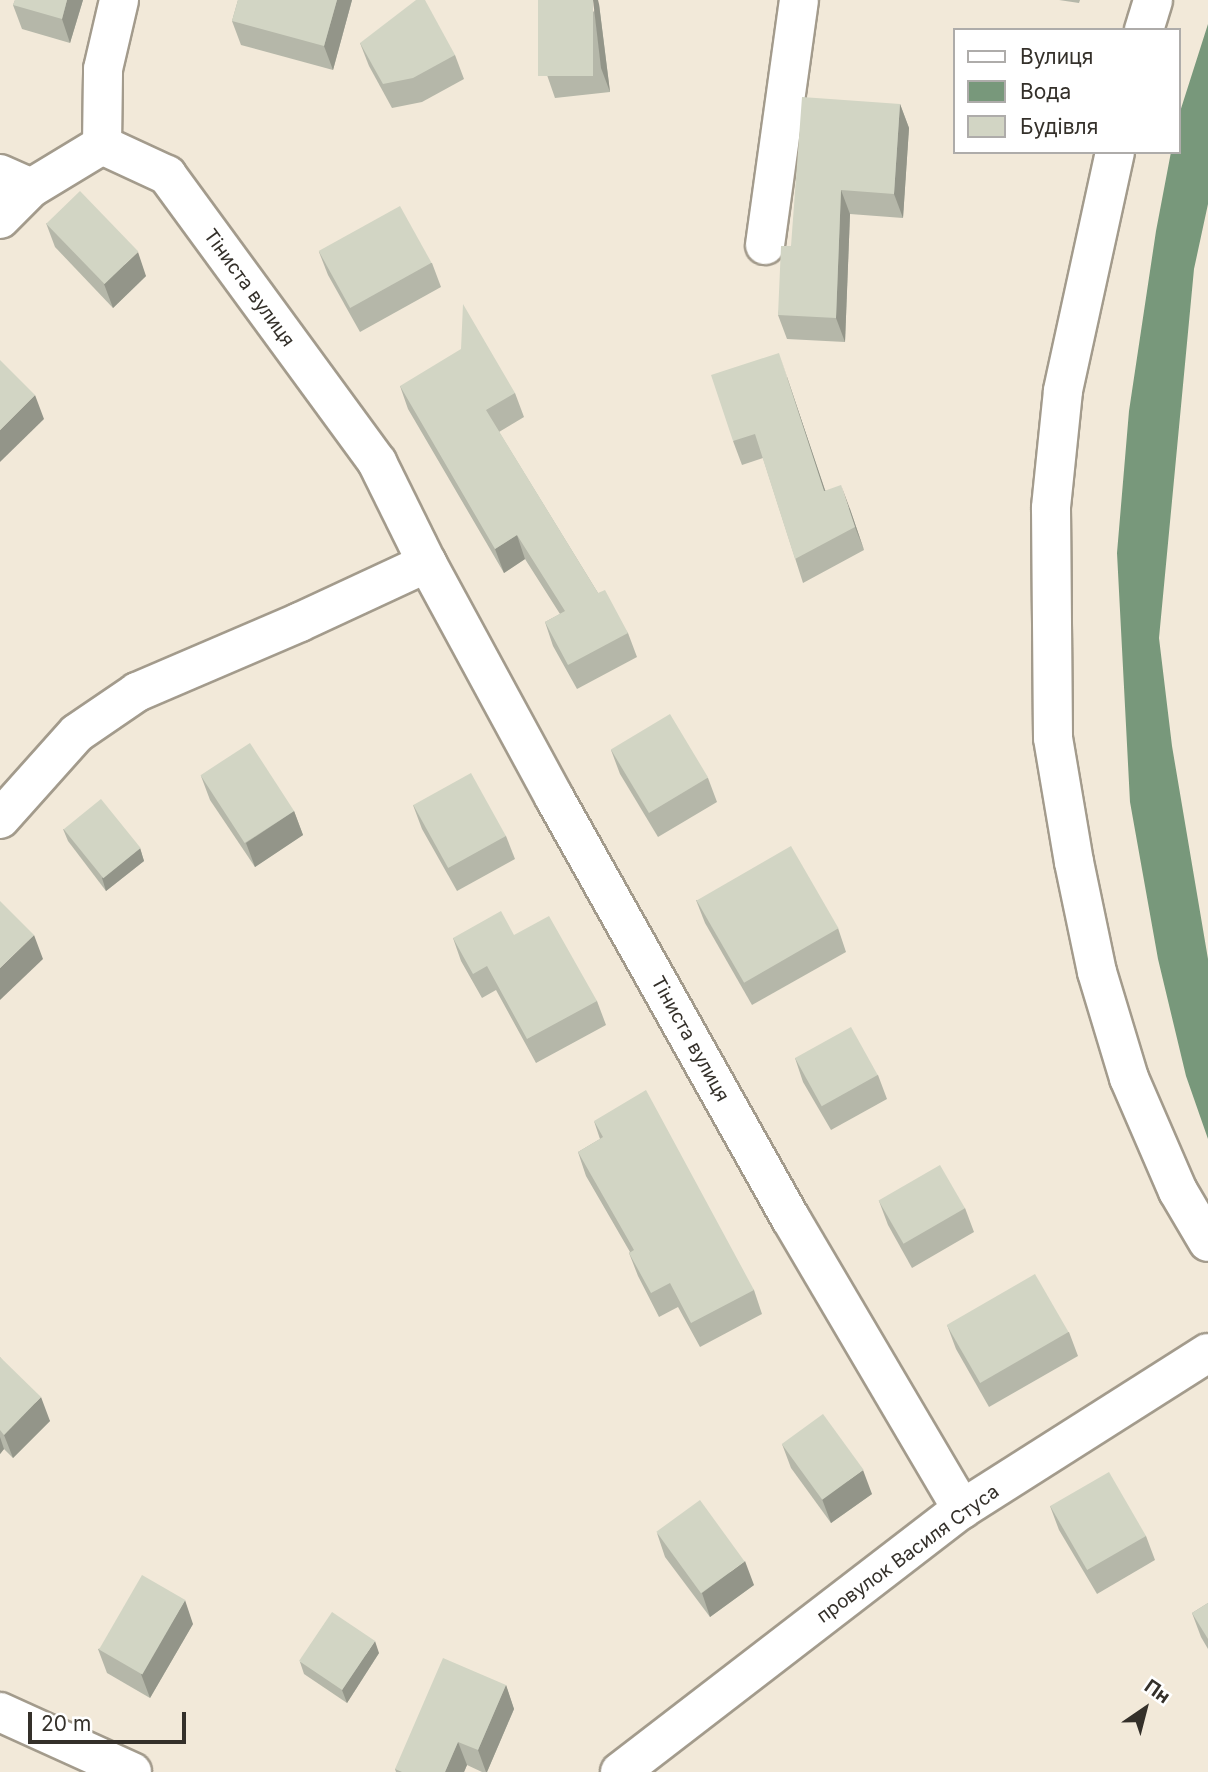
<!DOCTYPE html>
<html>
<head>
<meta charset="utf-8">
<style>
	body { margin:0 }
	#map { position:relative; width:1208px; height:1772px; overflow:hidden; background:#f2e9d9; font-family:Inter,sans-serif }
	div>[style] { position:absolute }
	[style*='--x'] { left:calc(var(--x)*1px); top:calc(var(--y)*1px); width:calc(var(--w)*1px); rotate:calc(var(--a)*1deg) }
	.water>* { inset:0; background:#78987b }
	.roads { filter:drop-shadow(2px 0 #a39b8c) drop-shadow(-2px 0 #a39b8c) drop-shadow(0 2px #a39b8c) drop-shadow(0 -2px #a39b8c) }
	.street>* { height:38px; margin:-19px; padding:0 19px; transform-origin:19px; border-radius:19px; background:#fff }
	.secondary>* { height:38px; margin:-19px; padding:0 19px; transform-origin:19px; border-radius:19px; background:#fff }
	.wall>* { inset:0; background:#b5b7a9 }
	.shaded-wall>* { inset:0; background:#939589 }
	.building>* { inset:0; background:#d2d5c4; transform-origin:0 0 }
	span { translate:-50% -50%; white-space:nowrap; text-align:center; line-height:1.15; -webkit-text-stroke:5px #fff; paint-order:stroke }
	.street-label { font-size:19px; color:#34302a }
	.legend { position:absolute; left:953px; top:28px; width:228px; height:126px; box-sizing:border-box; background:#fff; border:2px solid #aeacaa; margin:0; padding:9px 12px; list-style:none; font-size:21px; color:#34302a }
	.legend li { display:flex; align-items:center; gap:14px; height:35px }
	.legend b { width:35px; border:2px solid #aeacaa }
	.north { position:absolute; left:1110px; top:1674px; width:70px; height:70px; -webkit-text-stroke:5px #fff; paint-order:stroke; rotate:35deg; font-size:19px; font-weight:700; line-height:28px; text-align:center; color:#34302a }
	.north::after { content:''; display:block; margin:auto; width:24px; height:32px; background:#34302a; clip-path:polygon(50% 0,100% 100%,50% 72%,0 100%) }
	.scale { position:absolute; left:28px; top:1712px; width:158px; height:32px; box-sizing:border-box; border:4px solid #34302a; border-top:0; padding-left:9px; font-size:21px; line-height:24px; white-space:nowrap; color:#34302a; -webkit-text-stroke:5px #fff; paint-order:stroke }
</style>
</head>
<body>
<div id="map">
	<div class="water">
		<div style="clip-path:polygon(1208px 24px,1208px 204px,1194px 269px,1159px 638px,1172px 746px,1208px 959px,1208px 1139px,1186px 1076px,1158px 959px,1130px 802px,1117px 553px,1129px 411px,1156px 231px,1171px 152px,1178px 152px,1178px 118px)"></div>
	</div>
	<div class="roads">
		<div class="street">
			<div style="--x:1144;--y:30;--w:31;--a:-73"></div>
			<div style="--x:102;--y:145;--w:76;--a:-89.2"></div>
			<div style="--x:103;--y:69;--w:71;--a:-76.9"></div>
			<div style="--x:1115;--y:152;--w:245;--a:102.3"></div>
			<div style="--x:1063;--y:391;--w:118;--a:95.9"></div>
			<div style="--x:1051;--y:508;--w:230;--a:89.5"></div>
			<div style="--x:1053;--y:738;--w:126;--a:80.4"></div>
			<div style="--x:1074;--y:862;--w:112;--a:78.2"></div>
			<div style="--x:1097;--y:972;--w:111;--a:73.2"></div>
			<div style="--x:1129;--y:1078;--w:123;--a:66.6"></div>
			<div style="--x:1178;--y:1191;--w:59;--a:59.5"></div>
			<div style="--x:0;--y:174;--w:34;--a:24"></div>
			<div style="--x:31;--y:188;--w:83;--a:-31.2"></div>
			<div style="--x:102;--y:145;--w:72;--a:24.8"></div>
			<div style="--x:167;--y:175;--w:356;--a:53.8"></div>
			<div style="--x:377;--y:462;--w:113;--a:63.7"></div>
			<div style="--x:427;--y:563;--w:266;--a:61.5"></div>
			<div style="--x:554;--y:797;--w:484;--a:60.7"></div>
			<div style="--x:791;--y:1219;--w:337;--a:59.5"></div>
			<div style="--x:0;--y:219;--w:44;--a:-45"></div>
			<div style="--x:765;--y:245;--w:247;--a:-82.1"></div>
			<div style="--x:0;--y:819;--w:115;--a:-48.2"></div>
			<div style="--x:77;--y:733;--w:73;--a:-34.3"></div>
			<div style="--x:137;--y:692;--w:177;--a:-23.2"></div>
			<div style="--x:300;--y:622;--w:140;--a:-24.9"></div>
			<div style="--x:620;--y:1772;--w:431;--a:-37.6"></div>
			<div style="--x:962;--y:1509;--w:291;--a:-32.4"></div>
		</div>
		<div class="secondary">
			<div style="--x:0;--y:1712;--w:145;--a:24.4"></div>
		</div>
	</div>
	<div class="wall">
		<div style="clip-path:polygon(15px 0,83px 0,70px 43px,22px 29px,13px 5px)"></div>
		<div style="clip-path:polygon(238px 0,352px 0,333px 70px,241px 45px,232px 21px)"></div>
		<div style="clip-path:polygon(1059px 0,1080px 0,1079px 3px)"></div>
		<div style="clip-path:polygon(599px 4px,610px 92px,555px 98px,547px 75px)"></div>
		<div style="clip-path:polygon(360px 43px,455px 55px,464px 79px,422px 102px,392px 108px,369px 66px)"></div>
		<div style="clip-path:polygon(900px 104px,909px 128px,903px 218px,850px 214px,845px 342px,787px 339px,778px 315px,791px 246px)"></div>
		<div style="clip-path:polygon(46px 223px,146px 276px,113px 308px,55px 247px)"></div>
		<div style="clip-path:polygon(319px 252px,432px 263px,441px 287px,360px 332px,328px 275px)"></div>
		<div style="clip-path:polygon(787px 377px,825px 490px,850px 509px,864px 550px,803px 583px,763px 458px,742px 465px,733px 441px)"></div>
		<div style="clip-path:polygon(400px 386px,515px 393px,524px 417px,499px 432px,598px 593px,628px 633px,637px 657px,577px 689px,553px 646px,545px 622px,560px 614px,525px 559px,504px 573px,408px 409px)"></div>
		<div style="clip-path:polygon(611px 750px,708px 778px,717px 802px,658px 837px,620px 774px)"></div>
		<div style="clip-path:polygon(201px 776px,294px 811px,303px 835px,255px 867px,210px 800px)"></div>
		<div style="clip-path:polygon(413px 805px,506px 836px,515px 859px,457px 891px,422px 829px)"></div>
		<div style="clip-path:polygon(63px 829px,140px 848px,144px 861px,106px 891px,68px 841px)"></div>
		<div style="clip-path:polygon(696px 900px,838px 928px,846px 952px,752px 1005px,705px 923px)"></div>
		<div style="clip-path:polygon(514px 935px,597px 1001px,606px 1025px,536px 1063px,496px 990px,482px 998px,461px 961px,453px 938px)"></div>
		<div style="clip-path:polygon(795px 1058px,878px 1075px,887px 1099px,831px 1130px,803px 1082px)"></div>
		<div style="clip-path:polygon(594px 1121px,754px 1290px,762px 1314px,700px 1347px,678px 1307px,659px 1317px,638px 1276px,629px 1253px,630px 1252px,586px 1176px,578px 1152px,600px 1139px)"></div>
		<div style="clip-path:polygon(879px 1201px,965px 1208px,974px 1232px,912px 1268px,888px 1225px)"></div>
		<div style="clip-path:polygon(947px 1325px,1069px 1332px,1078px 1356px,989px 1407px,956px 1349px)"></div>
		<div style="clip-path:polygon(0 1357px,50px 1421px,13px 1458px,4px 1449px,0 1454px)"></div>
		<div style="clip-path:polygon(782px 1444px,872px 1494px,831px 1523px,791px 1468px)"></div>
		<div style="clip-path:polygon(1050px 1506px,1146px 1536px,1155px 1560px,1097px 1594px,1059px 1530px)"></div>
		<div style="clip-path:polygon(657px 1533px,754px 1585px,710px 1617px,665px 1557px)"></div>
		<div style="clip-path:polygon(1208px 1603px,1208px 1649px,1201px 1637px,1192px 1613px)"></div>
		<div style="clip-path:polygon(193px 1624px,150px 1698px,107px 1673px,98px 1649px)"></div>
		<div style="clip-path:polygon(379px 1653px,347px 1703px,304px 1674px,300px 1662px)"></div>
		<div style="clip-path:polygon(506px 1685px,514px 1709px,487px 1772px,482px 1772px,467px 1765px,464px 1772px,396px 1772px,395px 1769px)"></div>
	</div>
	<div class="shaded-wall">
		<div style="clip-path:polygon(67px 0,83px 0,70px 43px,62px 19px)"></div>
		<div style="clip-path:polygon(337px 0,352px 0,333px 70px,324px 46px)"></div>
		<div style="clip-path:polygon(593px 0,598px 0,599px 4px,610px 92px,601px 68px)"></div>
		<div style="clip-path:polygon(900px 104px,909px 128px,903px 218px,894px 194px)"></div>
		<div style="clip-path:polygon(841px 190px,850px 214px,845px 342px,836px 318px)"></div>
		<div style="clip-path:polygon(138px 252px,146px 276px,113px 308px,104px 284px)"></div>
		<div style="clip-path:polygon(779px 353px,787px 377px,833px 514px,824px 491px)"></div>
		<div style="clip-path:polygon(35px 395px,44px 419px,0 462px,0 430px)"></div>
		<div style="clip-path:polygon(841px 485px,850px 509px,864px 550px,855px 527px)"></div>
		<div style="clip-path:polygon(517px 535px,525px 559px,504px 573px,495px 549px)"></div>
		<div style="clip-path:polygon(294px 811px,303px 835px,255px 867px,246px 843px)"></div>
		<div style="clip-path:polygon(140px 848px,144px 861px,106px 891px,102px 878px)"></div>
		<div style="clip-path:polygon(34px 935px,43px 959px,0 1000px,0 968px)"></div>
		<div style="clip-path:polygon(41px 1397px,50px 1421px,13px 1458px,4px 1435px)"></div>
		<div style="clip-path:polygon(0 1437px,4px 1449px,0 1454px)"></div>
		<div style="clip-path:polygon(863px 1470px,872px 1494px,831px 1523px,822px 1499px)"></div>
		<div style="clip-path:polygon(745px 1561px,754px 1585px,710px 1617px,702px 1593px)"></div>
		<div style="clip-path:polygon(185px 1600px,193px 1624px,150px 1698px,141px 1674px)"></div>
		<div style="clip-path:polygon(375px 1641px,379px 1653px,347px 1703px,342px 1690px)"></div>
		<div style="clip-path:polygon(506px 1685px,514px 1709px,487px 1772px,486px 1772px,478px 1750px)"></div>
		<div style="clip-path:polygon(458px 1742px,467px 1765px,464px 1772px,445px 1772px)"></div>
	</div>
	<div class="building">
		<div style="clip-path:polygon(15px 0,67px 0,62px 19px,13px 5px)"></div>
		<div style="clip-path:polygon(238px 0,337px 0,324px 46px,232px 21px)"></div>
		<div style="clip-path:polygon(416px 0,425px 0,455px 55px,413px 78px,383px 84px,360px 43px)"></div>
		<div style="left:538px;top:0;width:55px;height:76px"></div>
		<div style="clip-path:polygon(802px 97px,900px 104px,894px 194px,841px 190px,836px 318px,778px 315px,781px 246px,791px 246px)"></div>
		<div style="left:80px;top:191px;width:84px;height:47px;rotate:46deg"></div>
		<div style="left:400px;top:206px;width:65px;height:93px;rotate:61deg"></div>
		<div style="clip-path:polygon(463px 304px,515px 393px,486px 410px,598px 593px,605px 590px,628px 633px,568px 665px,545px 622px,565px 611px,517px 535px,495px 549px,400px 386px,461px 349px)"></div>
		<div style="clip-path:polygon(779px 353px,824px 491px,841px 485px,855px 527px,795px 559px,755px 434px,733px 441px,711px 375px)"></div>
		<div style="clip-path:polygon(0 360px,35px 395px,0 430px)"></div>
		<div style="left:670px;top:714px;width:74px;height:69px;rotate:59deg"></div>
		<div style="left:250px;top:743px;width:81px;height:59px;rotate:57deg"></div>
		<div style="left:471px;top:773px;width:72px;height:66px;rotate:61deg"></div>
		<div style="left:101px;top:799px;width:63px;height:48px;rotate:51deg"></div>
		<div style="left:791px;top:846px;width:95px;height:109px;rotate:60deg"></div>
		<div style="clip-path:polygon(0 901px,34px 935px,0 968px)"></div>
		<div style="clip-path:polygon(501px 911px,514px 935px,549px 916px,597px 1001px,527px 1039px,487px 966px,473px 974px,453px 938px)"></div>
		<div style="left:851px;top:1027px;width:55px;height:64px;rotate:61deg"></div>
		<div style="clip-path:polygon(646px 1090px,754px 1290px,691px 1323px,670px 1283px,651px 1293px,629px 1253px,634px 1250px,578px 1152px,603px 1137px,594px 1121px)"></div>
		<div style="left:940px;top:1165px;width:50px;height:71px;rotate:60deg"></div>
		<div style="left:1035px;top:1274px;width:67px;height:102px;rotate:60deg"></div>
		<div style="clip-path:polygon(0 1357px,41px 1397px,4px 1435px,0 1430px)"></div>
		<div style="left:823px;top:1414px;width:69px;height:51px;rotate:54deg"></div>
		<div style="left:1109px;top:1472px;width:74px;height:68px;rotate:60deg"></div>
		<div style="left:700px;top:1500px;width:76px;height:54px;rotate:54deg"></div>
		<div style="left:142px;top:1575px;width:50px;height:86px;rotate:30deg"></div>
		<div style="clip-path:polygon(1208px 1603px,1208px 1639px,1192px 1613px)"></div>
		<div style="left:332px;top:1612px;width:52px;height:59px;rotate:34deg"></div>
		<div style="clip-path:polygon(443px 1658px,506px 1685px,478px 1750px,458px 1742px,445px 1772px,402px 1772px,395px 1769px)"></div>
	</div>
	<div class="street-label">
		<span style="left:249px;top:288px;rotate:54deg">Тіниста вулиця</span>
		<span style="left:690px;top:1039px;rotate:61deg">Тіниста вулиця</span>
		<span style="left:908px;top:1554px;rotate:-36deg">провулок Василя Стуса</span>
	</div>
	<ul class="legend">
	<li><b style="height:9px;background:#fff"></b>Вулиця</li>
	<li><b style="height:19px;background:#78987b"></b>Вода</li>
	<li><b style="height:19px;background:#d2d5c4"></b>Будівля</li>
	</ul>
	<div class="north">Пн</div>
	<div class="scale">20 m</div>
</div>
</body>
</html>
